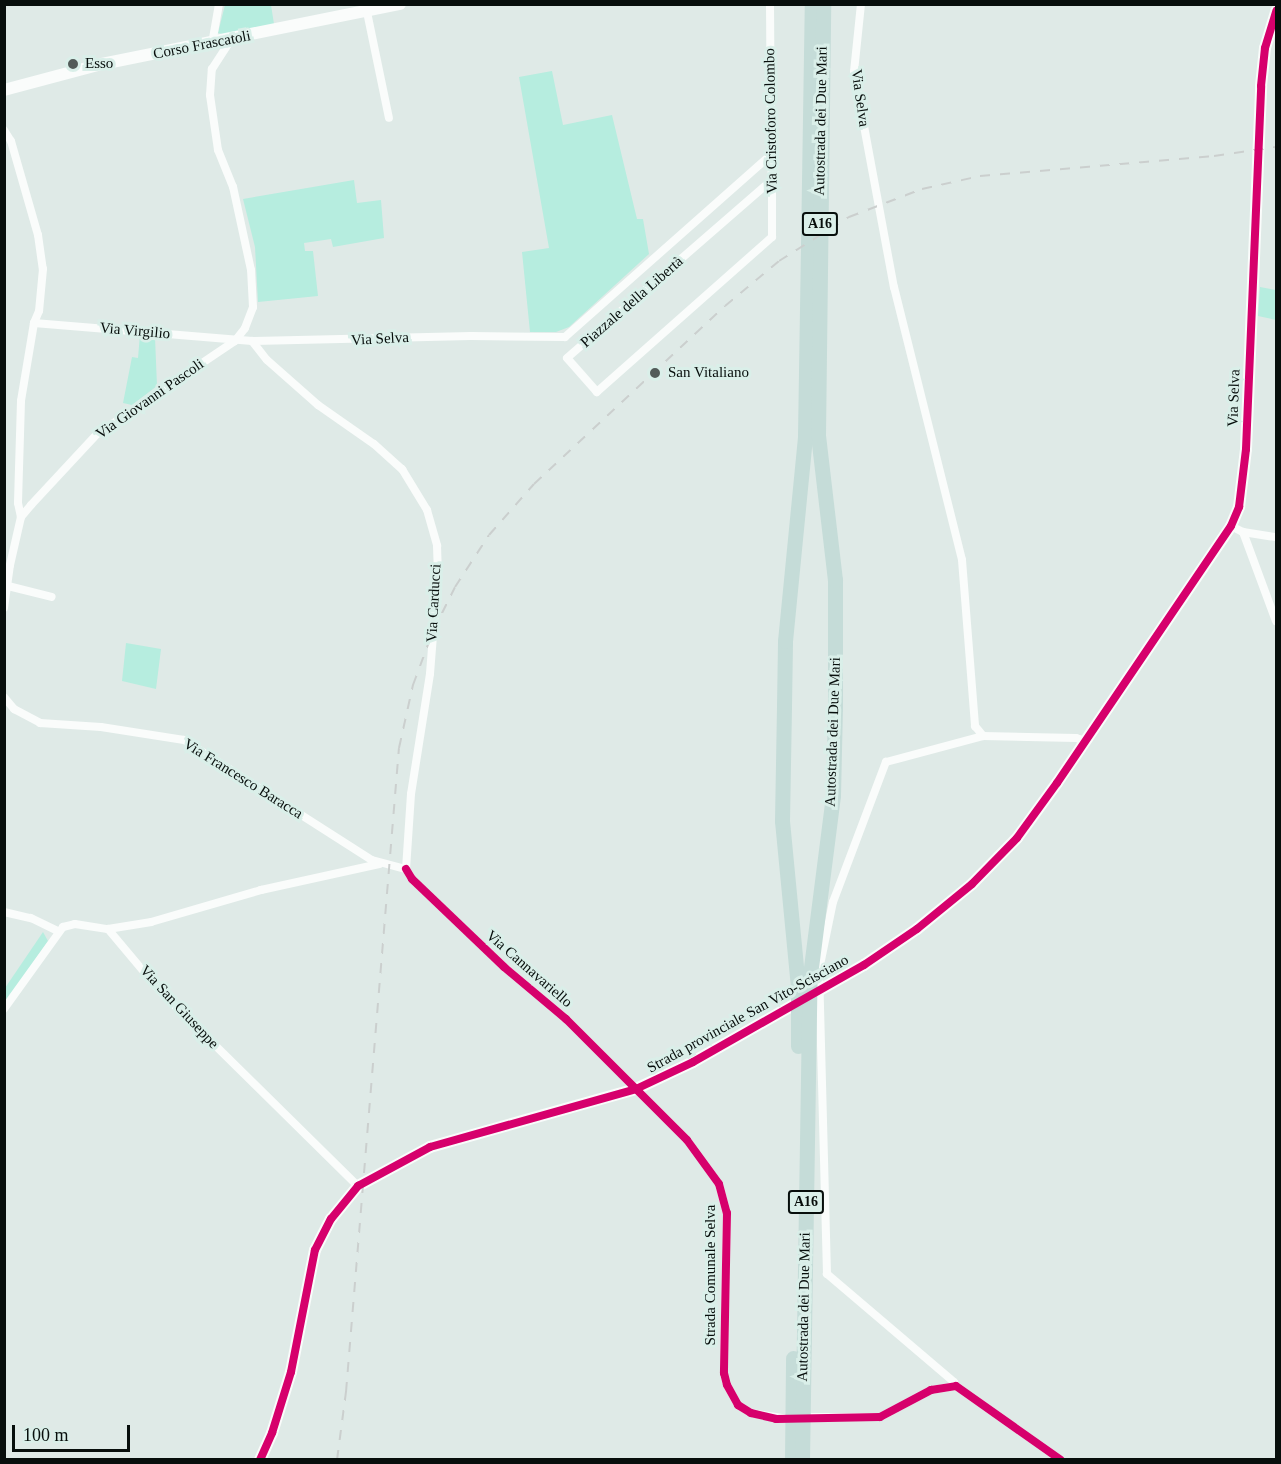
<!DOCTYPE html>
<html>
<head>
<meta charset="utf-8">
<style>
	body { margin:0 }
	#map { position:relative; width:1281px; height:1464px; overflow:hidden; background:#dfeae7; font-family:Georgia,serif }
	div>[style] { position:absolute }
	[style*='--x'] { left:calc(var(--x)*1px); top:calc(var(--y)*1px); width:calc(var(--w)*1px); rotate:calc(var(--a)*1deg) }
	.green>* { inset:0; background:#b6eddf }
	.street>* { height:8px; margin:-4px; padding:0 4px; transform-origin:4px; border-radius:4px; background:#fafcfb }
	.secondary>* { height:12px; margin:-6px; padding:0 6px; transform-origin:6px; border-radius:6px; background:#fafcfb }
	.highway>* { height:15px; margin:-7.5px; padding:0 7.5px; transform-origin:7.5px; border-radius:7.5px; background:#c5dcd8 }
	.rail>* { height:2px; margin-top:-1px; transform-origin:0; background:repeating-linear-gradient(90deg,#cbcfce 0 10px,transparent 0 20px) }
	.cycleway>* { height:8px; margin:-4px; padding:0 4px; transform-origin:4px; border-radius:4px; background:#d6006c }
	.dots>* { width:16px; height:16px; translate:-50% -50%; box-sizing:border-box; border:3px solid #daefe9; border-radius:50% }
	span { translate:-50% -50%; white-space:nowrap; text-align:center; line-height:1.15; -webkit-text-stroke:6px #daefe9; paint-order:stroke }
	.shield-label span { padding:2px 4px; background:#daefe9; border:2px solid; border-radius:4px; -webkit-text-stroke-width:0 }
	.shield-label { font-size:14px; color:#070e0c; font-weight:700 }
	.street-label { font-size:15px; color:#070e0c }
	.poi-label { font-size:15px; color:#070e0c }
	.left { translate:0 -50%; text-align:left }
	.frame { position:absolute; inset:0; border:6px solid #070e0c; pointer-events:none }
	.scale { position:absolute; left:12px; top:1425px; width:118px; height:27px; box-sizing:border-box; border:3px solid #070e0c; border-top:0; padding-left:8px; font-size:18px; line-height:21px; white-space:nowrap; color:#070e0c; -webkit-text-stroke:4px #daefe9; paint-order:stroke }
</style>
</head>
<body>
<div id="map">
	<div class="green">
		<div style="clip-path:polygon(225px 5px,271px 5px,274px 24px,229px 36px,218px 33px)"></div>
		<div style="clip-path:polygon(552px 71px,563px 125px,612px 115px,637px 219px,643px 219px,649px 254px,569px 327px,556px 332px,530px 332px,522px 252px,549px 248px,519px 77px)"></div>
		<div style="clip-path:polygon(354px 180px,357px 203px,381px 200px,384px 238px,333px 247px,331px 239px,304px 243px,305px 251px,313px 251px,318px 296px,258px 302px,255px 247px,243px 199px)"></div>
		<div style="clip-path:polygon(1260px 287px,1276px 290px,1276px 320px,1258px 316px)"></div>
		<div style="clip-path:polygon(140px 334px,155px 337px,157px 386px,132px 405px,123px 403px,132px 357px,138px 358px)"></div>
		<div style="clip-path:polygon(126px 643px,161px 649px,156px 689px,122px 681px)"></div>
		<div style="clip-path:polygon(43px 932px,48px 941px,5px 1003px,5px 988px)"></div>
	</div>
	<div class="street">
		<div style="--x:770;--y:4;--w:151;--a:89.6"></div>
		<div style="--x:771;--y:155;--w:25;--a:88"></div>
		<div style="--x:772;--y:180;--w:57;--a:90"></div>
		<div style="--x:772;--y:237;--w:234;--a:138.5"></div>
		<div style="--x:597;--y:392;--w:45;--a:-131.4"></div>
		<div style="--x:567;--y:358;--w:271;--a:-41"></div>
		<div style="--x:861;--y:4;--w:68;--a:95.9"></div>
		<div style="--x:854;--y:72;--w:219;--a:79.5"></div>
		<div style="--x:894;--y:287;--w:281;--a:76"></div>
		<div style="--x:962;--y:560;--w:167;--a:85.5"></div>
		<div style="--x:975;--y:726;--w:13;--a:51"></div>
		<div style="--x:983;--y:736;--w:93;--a:1.2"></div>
		<div style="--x:1076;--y:738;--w:10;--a:17"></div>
		<div style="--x:367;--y:12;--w:108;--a:78.3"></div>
		<div style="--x:212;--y:44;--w:41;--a:-80.1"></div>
		<div style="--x:4;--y:130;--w:13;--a:58"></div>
		<div style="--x:11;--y:141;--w:98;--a:74"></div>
		<div style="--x:38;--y:235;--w:34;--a:82"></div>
		<div style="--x:43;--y:269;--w:42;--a:95.4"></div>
		<div style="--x:39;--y:311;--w:13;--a:113"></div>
		<div style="--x:34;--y:323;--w:79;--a:99.5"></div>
		<div style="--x:21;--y:401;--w:102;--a:91.7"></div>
		<div style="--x:18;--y:503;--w:14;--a:78"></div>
		<div style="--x:34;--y:323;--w:219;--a:4.7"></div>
		<div style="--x:252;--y:341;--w:219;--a:-1.3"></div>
		<div style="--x:471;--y:336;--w:94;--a:0.6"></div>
		<div style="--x:565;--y:337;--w:275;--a:-41.5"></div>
		<div style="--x:252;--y:341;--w:24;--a:52"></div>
		<div style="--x:267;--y:360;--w:68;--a:41.4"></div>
		<div style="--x:318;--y:405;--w:68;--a:34.9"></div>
		<div style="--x:374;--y:444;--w:38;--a:42"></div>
		<div style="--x:402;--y:469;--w:48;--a:58.6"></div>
		<div style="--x:427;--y:510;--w:37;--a:74"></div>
		<div style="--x:437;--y:546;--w:26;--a:88"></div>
		<div style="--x:438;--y:572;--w:102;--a:94.5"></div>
		<div style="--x:430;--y:674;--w:121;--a:99"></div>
		<div style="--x:411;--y:794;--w:75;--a:93.8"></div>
		<div style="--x:1231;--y:526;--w:13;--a:27"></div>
		<div style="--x:1243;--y:532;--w:95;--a:69.7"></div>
		<div style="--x:1243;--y:532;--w:33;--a:9"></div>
		<div style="--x:4;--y:585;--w:49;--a:14"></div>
		<div style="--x:4;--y:608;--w:43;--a:-82.1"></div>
		<div style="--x:10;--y:565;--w:49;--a:-77.1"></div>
		<div style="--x:21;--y:517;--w:16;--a:-50"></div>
		<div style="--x:31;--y:505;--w:97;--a:-47.1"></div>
		<div style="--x:97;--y:434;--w:166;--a:-34"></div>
		<div style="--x:235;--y:341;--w:16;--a:-52"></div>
		<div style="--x:245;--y:328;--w:22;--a:-69"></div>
		<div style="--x:253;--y:307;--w:37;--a:-93"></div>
		<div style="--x:251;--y:270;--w:85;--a:-102.2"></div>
		<div style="--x:233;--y:187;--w:40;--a:-112"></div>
		<div style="--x:218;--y:150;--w:56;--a:-98.3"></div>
		<div style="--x:210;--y:95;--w:26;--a:-86"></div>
		<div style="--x:212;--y:69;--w:35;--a:-57"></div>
		<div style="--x:4;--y:697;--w:16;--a:50"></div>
		<div style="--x:14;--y:709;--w:30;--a:28"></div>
		<div style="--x:40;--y:723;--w:61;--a:3.8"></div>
		<div style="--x:101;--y:727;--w:84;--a:8.9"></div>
		<div style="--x:184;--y:740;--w:223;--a:32.6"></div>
		<div style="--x:372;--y:860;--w:35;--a:15"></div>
		<div style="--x:406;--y:869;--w:12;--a:59"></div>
		<div style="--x:412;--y:879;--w:127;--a:43.7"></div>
		<div style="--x:504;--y:967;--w:81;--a:40"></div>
		<div style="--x:566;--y:1019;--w:171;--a:45"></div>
		<div style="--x:687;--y:1140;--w:54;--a:54"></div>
		<div style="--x:719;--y:1184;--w:30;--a:75"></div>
		<div style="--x:727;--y:1213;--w:160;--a:91.1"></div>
		<div style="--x:724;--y:1373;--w:12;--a:76"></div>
		<div style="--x:727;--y:1385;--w:23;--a:61"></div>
		<div style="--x:738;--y:1405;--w:15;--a:32"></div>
		<div style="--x:751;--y:1413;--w:33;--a:9"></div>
		<div style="--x:4;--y:912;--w:28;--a:13"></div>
		<div style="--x:31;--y:918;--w:30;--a:26"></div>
		<div style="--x:108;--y:929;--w:44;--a:-9.2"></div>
		<div style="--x:151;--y:922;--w:115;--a:-16.2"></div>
		<div style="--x:261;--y:890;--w:121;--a:-12.4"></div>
		<div style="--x:4;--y:1009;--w:101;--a:-54.3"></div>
		<div style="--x:63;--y:927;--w:12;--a:-14"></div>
		<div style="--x:75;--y:924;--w:33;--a:9"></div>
		<div style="--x:108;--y:929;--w:81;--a:50"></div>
		<div style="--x:160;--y:991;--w:278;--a:44.6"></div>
		<div style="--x:956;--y:1386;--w:4;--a:-117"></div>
		<div style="--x:954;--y:1382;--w:167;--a:-139.6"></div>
		<div style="--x:827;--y:1274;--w:304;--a:-91.5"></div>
		<div style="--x:819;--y:970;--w:69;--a:-78.4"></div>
		<div style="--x:833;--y:902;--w:150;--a:-69.3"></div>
		<div style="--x:886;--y:762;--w:100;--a:-15"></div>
		<div style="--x:812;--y:1417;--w:68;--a:0"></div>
		<div style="--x:880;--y:1417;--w:58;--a:-27.9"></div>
		<div style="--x:931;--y:1390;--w:25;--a:-9"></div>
		<div style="--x:956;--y:1386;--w:128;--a:35.2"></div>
	</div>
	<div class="secondary">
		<div style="--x:4;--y:90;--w:101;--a:-14.9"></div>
		<div style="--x:102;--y:64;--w:304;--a:-11.4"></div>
		<div style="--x:260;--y:1460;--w:30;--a:-66"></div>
		<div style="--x:272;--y:1433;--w:64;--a:-72.7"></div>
		<div style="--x:291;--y:1372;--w:124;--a:-78.9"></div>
		<div style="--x:315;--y:1250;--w:35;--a:-63"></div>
		<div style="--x:331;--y:1219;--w:43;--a:-50.7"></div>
		<div style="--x:358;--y:1186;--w:82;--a:-28.4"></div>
		<div style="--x:430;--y:1147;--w:214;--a:-15.7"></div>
		<div style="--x:636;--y:1089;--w:63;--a:-25.3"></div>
		<div style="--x:693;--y:1062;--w:197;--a:-29.6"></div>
		<div style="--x:864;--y:965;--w:64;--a:-34.2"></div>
		<div style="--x:917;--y:929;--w:71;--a:-39.3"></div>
		<div style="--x:972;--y:884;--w:64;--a:-45.6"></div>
		<div style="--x:1017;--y:838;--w:68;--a:-54"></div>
		<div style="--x:1057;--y:783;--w:310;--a:-55.9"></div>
		<div style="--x:1231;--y:526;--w:21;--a:-67"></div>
		<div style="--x:1239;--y:507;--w:58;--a:-83.1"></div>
		<div style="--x:1246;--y:449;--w:363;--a:-87.6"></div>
		<div style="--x:1261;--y:86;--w:38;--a:-84"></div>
		<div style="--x:1265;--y:48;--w:39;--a:-73"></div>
	</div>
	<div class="highway">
		<div style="--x:798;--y:1046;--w:59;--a:-90"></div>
		<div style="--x:798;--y:987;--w:167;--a:-95.5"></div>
		<div style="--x:782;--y:821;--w:115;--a:-89"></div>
		<div style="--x:784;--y:706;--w:65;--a:-89.1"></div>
		<div style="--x:785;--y:641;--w:206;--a:-84.4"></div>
		<div style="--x:805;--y:436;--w:432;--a:-89.1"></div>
		<div style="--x:792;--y:1460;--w:102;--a:-89.4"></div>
		<div style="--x:802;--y:1460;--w:485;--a:-89.1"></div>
		<div style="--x:810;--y:975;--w:181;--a:-82.7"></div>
		<div style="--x:833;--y:795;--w:87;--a:-88.7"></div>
		<div style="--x:835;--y:708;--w:128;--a:-90"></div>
		<div style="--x:835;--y:580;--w:146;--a:-96.7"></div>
		<div style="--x:818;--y:435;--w:431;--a:-89.3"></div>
	</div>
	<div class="rail">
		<div style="--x:337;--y:1460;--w:69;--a:-82.5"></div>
		<div style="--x:346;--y:1392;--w:646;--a:-85.3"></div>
		<div style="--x:399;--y:748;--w:65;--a:-77.5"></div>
		<div style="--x:413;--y:685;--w:58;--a:-69.7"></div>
		<div style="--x:433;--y:631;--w:49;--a:-63.4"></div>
		<div style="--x:455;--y:587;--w:62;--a:-56.8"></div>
		<div style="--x:489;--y:535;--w:68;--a:-48.6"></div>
		<div style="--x:534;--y:484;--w:261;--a:-43"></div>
		<div style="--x:725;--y:306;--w:70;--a:-39.8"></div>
		<div style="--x:779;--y:261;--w:83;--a:-32.2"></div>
		<div style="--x:849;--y:217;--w:78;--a:-21"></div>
		<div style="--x:922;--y:189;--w:59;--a:-12.6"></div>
		<div style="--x:980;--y:176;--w:235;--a:-4.9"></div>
		<div style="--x:1214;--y:156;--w:63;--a:-8.3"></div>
	</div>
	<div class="cycleway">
		<div style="--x:406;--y:869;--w:12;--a:59"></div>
		<div style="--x:412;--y:879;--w:127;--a:43.7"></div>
		<div style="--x:504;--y:967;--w:81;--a:40"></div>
		<div style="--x:566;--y:1019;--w:171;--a:45"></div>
		<div style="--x:687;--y:1140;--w:54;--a:54"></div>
		<div style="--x:719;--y:1184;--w:30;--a:75"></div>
		<div style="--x:727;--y:1213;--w:160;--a:91.1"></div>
		<div style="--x:724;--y:1373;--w:12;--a:76"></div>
		<div style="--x:727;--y:1385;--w:23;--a:61"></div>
		<div style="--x:738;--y:1405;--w:15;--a:32"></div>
		<div style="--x:751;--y:1413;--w:26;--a:13"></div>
		<div style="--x:776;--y:1419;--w:104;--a:-1.1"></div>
		<div style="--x:880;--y:1417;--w:58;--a:-27.9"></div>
		<div style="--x:931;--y:1390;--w:25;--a:-9"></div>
		<div style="--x:956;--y:1386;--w:128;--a:35.2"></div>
		<div style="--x:260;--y:1460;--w:30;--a:-66"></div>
		<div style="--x:272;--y:1433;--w:64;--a:-72.7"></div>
		<div style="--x:291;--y:1372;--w:124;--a:-78.9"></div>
		<div style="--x:315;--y:1250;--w:35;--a:-63"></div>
		<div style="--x:331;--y:1219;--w:43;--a:-50.7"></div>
		<div style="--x:358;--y:1186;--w:82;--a:-28.4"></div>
		<div style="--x:430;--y:1147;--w:214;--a:-15.7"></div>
		<div style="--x:636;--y:1089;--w:63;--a:-25.3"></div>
		<div style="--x:693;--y:1062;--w:197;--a:-29.6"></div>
		<div style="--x:864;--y:965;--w:64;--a:-34.2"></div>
		<div style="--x:917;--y:929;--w:71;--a:-39.3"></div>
		<div style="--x:972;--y:884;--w:64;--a:-45.6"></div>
		<div style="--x:1017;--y:838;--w:68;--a:-54"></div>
		<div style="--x:1057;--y:783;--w:310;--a:-55.9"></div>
		<div style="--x:1231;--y:526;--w:21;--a:-67"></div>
		<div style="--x:1239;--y:507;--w:58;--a:-83.1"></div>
		<div style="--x:1246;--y:449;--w:363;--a:-87.6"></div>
		<div style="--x:1261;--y:86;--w:38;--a:-84"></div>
		<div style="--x:1265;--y:48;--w:39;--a:-73"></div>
	</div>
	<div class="dots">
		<div style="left:73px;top:64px;background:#535b59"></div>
		<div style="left:655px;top:373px;background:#535b59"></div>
	</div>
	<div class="shield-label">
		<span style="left:820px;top:224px">A16</span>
		<span style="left:806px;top:1202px">A16</span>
	</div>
	<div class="street-label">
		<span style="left:202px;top:45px;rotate:-11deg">Corso Frascatoli</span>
		<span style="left:860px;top:98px;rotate:82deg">Via Selva</span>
		<span style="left:771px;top:121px;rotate:-91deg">Via Cristoforo Colombo</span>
		<span style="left:821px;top:121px;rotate:-89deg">Autostrada dei Due Mari</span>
		<span style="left:632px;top:302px;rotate:-41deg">Piazzale della Libertà</span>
		<span style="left:135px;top:331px;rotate:5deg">Via Virgilio</span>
		<span style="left:380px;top:339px;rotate:-3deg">Via Selva</span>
		<span style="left:1234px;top:398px;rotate:-88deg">Via Selva</span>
		<span style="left:150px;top:399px;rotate:-35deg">Via Giovanni Pascoli</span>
		<span style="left:434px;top:603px;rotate:-87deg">Via Carducci</span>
		<span style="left:833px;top:732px;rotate:-88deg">Autostrada dei Due Mari</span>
		<span style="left:243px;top:779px;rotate:32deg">Via Francesco Baracca</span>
		<span style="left:529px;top:969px;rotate:41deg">Via Cannavariello</span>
		<span style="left:179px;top:1007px;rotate:47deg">Via San Giuseppe</span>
		<span style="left:748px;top:1014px;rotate:-29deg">Strada provinciale San Vito-Scisciano</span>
		<span style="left:711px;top:1275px;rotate:-90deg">Strada Comunale Selva</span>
		<span style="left:804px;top:1307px;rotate:-89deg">Autostrada dei Due Mari</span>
	</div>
	<div class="poi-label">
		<span class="left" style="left:85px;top:64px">Esso</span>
		<span class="left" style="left:668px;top:373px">San Vitaliano</span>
	</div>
	<div class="frame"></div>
	<div class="scale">100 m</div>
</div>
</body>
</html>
